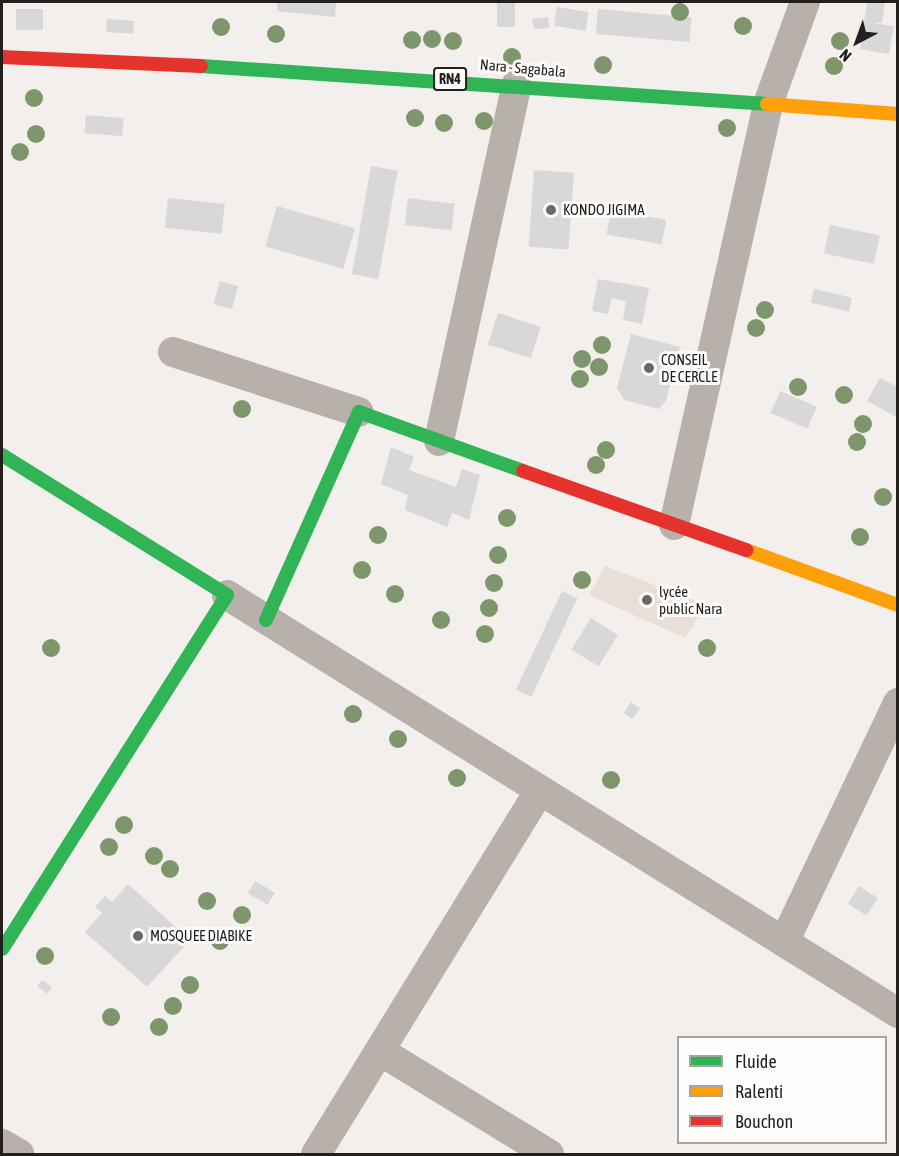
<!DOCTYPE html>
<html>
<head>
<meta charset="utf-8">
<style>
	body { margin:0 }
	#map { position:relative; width:899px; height:1156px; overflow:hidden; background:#f3efec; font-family:"Asap Condensed",sans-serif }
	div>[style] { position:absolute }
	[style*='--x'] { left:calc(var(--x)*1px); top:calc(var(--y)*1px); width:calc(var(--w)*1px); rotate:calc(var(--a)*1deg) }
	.built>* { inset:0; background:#e9dfd8 }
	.building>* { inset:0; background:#d9d7d7; transform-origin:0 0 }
	.street>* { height:30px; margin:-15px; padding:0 15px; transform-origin:15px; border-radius:15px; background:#b8b0aa }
	.fast>* { height:14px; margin:-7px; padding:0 7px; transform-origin:7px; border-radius:7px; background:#30b455 }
	.slow>* { height:14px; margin:-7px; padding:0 7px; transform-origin:7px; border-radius:7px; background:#ff9f0a }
	.jam>* { height:14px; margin:-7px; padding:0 7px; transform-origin:7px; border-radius:7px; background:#e5322d }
	.trees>* { width:18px; height:18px; margin:-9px; border-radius:50%; background:#7d966c }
	.dots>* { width:16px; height:16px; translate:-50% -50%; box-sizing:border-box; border:3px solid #fefdfc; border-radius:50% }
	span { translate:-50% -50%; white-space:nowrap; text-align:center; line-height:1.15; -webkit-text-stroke:6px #fefdfc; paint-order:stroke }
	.shield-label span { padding:2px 4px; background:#fefdfc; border:2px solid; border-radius:4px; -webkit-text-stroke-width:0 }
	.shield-label { font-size:14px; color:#221f1d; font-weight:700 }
	.street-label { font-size:15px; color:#221f1d }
	.poi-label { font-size:15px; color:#221f1d }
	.left { translate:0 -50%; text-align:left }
	.frame { position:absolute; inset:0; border:3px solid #221f1d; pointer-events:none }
	.legend { position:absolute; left:677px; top:1036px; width:210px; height:108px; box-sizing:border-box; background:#fefdfc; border:2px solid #a6a4a3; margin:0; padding:8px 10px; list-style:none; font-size:18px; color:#221f1d }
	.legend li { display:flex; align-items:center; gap:12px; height:30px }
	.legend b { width:30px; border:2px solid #a6a4a3 }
	.north { position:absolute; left:827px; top:12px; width:60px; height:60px; -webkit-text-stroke:4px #fefdfc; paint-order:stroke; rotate:221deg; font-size:16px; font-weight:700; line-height:24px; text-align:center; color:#221f1d }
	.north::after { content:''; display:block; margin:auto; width:21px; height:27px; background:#221f1d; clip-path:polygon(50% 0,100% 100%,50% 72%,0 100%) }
</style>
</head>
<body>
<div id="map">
	<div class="built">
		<div style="clip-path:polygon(605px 566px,706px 605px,685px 638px,589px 595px)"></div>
	</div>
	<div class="building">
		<div style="clip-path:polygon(277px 2px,336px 2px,335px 17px,277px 11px)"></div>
		<div style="left:497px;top:2px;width:18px;height:25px"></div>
		<div style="clip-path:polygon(867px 2px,885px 2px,882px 23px,872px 23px,894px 26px,889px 54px,860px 49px)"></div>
		<div style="left:557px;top:7px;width:32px;height:19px;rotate:9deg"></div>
		<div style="left:16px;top:9px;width:27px;height:21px"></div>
		<div style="left:598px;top:9px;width:94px;height:25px;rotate:5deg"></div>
		<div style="clip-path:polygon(548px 17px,549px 28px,534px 29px,532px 19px)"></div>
		<div style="left:107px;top:19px;width:27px;height:13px;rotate:4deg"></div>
		<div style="left:86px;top:115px;width:38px;height:18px;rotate:5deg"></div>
		<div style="left:371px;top:166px;width:27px;height:110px;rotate:10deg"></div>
		<div style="left:534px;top:170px;width:40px;height:77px;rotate:4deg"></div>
		<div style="left:168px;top:198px;width:57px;height:30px;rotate:6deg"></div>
		<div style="left:408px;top:198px;width:47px;height:27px;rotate:7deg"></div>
		<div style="left:277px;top:206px;width:81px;height:42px;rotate:16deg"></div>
		<div style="left:611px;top:210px;width:56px;height:25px;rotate:10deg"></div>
		<div style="left:830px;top:225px;width:51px;height:29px;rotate:12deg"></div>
		<div style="clip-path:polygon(598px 279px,649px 288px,642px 324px,623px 320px,626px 301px,612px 298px,608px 314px,592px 311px)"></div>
		<div style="left:220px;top:281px;width:19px;height:24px;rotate:16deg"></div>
		<div style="left:814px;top:289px;width:39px;height:14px;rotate:13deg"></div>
		<div style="left:498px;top:313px;width:45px;height:33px;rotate:18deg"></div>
		<div style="clip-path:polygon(631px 334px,680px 347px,666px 401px,659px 409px,624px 400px,617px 388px)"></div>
		<div style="clip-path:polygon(880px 378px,898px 387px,898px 418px,867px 401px)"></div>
		<div style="left:780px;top:391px;width:40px;height:24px;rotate:23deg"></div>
		<div style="clip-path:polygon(391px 447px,414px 457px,409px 470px,456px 487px,462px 469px,480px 475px,469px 520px,452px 513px,447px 527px,405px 510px,408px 495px,381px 484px)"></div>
		<div style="left:562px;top:591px;width:17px;height:109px;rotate:25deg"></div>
		<div style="left:591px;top:618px;width:32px;height:37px;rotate:32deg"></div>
		<div style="left:631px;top:702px;width:11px;height:13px;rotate:34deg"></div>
		<div style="left:255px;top:881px;width:23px;height:14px;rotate:31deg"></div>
		<div style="clip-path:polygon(128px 884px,190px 940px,147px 987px,85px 932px,102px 913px,95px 907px,105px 896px,112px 902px)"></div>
		<div style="left:859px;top:886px;width:22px;height:21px;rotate:32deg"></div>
		<div style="left:42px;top:980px;width:12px;height:8px;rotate:35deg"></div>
	</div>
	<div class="street">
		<div style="--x:173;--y:352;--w:195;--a:17.9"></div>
		<div style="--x:439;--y:441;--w:365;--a:-77.7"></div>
		<div style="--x:674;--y:525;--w:431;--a:-77.4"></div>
		<div style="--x:768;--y:104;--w:109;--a:-70.1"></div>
		<div style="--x:227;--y:595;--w:791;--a:31.92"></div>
		<div style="--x:784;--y:942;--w:265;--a:-64.5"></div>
		<div style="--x:380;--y:1051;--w:198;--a:31.4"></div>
		<div style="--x:2;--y:1144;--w:20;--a:30"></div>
		<div style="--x:316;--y:1154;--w:427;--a:-58.4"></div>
	</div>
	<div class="fast">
		<div style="--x:201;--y:66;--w:567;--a:3.84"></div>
		<div style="--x:2;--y:455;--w:265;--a:31.9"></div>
		<div style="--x:227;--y:595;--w:419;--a:122.4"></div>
		<div style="--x:266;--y:620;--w:228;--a:-65.9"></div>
		<div style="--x:359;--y:412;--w:174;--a:19.8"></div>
	</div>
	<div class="slow">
		<div style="--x:767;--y:104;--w:131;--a:4.4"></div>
		<div style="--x:746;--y:550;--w:162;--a:19.9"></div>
	</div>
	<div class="jam">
		<div style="--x:2;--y:57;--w:199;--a:2.6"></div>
		<div style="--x:523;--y:471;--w:237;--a:19.5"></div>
	</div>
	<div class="trees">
		<div style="left:680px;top:12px"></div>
		<div style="left:743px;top:26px"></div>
		<div style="left:221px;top:27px"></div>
		<div style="left:276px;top:34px"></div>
		<div style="left:432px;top:39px"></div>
		<div style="left:412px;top:40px"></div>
		<div style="left:453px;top:41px"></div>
		<div style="left:840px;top:41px"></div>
		<div style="left:512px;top:57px"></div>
		<div style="left:603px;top:65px"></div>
		<div style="left:834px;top:66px"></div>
		<div style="left:34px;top:98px"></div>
		<div style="left:415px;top:118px"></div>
		<div style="left:484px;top:121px"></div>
		<div style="left:444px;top:123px"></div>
		<div style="left:727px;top:128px"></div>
		<div style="left:36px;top:134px"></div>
		<div style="left:20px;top:152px"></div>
		<div style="left:765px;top:310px"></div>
		<div style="left:756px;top:328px"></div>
		<div style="left:602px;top:345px"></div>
		<div style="left:582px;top:359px"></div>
		<div style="left:599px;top:367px"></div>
		<div style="left:580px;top:379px"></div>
		<div style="left:798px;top:387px"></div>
		<div style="left:844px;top:395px"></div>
		<div style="left:242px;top:409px"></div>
		<div style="left:863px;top:424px"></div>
		<div style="left:857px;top:442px"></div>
		<div style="left:606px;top:450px"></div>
		<div style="left:596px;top:465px"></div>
		<div style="left:883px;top:497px"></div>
		<div style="left:507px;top:518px"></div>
		<div style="left:378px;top:535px"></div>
		<div style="left:860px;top:537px"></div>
		<div style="left:498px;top:555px"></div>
		<div style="left:362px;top:570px"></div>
		<div style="left:582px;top:580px"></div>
		<div style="left:494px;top:583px"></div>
		<div style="left:395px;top:594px"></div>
		<div style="left:489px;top:608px"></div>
		<div style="left:441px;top:620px"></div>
		<div style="left:485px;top:634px"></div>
		<div style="left:51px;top:648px"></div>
		<div style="left:707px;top:648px"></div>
		<div style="left:353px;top:714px"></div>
		<div style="left:398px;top:739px"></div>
		<div style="left:457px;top:778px"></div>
		<div style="left:611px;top:780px"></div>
		<div style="left:124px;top:825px"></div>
		<div style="left:109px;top:847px"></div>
		<div style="left:154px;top:856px"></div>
		<div style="left:170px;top:869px"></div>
		<div style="left:207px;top:901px"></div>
		<div style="left:242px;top:915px"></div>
		<div style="left:220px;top:941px"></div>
		<div style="left:45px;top:956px"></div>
		<div style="left:190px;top:985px"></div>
		<div style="left:173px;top:1006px"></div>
		<div style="left:111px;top:1017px"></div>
		<div style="left:159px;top:1027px"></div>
	</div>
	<div class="dots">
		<div style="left:551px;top:210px;background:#6b6865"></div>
		<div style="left:649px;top:368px;background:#6b6865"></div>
		<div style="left:647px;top:600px;background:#6b6865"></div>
		<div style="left:138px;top:936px;background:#6b6865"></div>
	</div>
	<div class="shield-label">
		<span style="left:450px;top:79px">RN4</span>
	</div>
	<div class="street-label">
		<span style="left:523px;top:68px;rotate:5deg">Nara - Sagabala</span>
	</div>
	<div class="poi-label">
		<span class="left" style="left:563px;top:210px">KONDO JIGIMA</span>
		<span class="left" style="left:661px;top:368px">CONSEIL<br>DE CERCLE</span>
		<span class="left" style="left:659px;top:600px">lycée<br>public Nara</span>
		<span class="left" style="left:150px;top:936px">MOSQUEE DIABIKE</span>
	</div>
	<div class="frame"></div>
	<ul class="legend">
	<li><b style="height:8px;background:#30b455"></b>Fluide</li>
	<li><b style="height:8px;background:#ff9f0a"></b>Ralenti</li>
	<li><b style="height:8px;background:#e5322d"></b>Bouchon</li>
	</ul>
	<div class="north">N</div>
</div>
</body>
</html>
